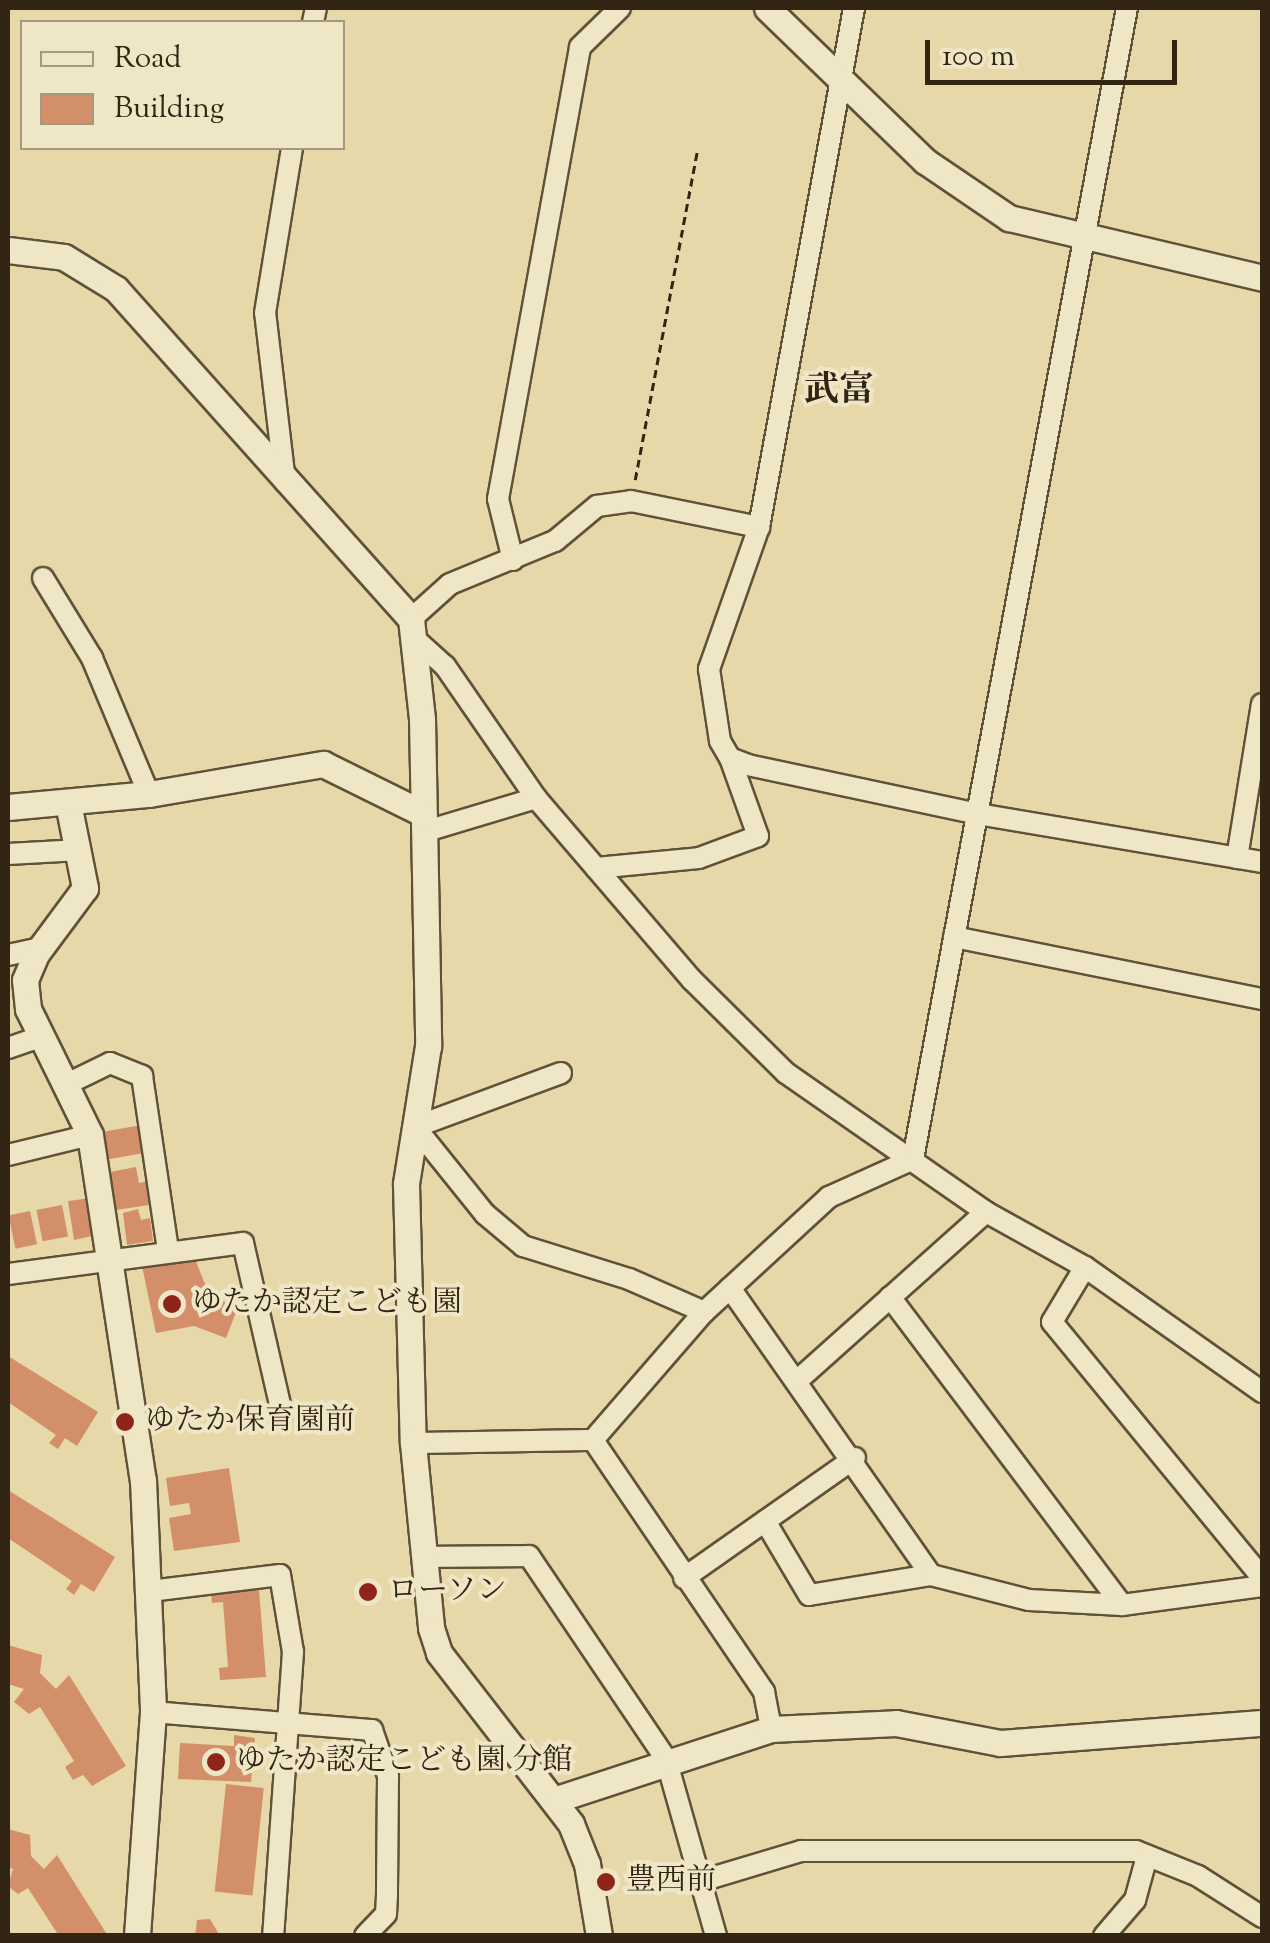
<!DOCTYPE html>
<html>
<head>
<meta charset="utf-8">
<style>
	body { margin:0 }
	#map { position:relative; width:1270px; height:1943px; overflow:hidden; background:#e6d8a8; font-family:"Sorts Mill Goudy","Noto Serif JP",serif }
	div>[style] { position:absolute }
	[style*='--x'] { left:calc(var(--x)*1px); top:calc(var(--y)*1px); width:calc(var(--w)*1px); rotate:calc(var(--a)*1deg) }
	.building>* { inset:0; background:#d38f69; transform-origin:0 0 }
	.path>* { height:2.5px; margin-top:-1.25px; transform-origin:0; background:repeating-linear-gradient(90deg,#332514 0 8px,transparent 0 13px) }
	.roads { filter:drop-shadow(2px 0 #605239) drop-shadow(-2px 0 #605239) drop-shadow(0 2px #605239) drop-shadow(0 -2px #605239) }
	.minor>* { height:20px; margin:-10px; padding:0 10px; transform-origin:10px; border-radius:10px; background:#efe6c6 }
	.tertiary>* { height:25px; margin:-12.5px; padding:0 12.5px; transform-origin:12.5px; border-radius:12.5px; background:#efe6c6 }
	.dots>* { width:28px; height:28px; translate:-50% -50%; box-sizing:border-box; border:5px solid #efe6c6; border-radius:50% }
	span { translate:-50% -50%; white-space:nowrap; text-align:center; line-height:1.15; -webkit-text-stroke:8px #efe6c6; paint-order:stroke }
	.poi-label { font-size:30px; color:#332514 }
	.left { translate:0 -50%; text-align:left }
	.quarter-label { font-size:35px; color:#332514; font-weight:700 }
	.frame { position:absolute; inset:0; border:10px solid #332514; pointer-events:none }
	.legend { position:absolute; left:20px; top:20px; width:325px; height:130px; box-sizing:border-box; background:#efe6c6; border:2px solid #a4997f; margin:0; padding:12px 18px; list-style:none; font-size:30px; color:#332514 }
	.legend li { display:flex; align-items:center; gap:20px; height:50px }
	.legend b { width:50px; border:2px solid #a4997f }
	.scale { position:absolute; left:925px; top:40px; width:252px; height:45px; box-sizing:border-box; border:5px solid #332514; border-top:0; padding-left:12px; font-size:30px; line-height:35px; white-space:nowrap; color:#332514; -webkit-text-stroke:8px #efe6c6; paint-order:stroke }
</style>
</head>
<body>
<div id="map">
	<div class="building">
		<div style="left:142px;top:1125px;width:28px;height:42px;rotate:80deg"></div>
		<div style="clip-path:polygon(136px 1167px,139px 1183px,151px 1181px,155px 1204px,116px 1210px,110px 1172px)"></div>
		<div style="clip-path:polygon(91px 1198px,101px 1234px,74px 1240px,68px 1201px)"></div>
		<div style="left:62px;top:1205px;width:32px;height:26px;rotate:79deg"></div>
		<div style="clip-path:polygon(138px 1209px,141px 1220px,150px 1218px,153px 1241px,127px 1245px,123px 1213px)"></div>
		<div style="left:30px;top:1211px;width:34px;height:22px;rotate:78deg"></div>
		<div style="clip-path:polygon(194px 1257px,210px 1296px,238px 1307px,226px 1338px,194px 1326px,156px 1333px,142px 1266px)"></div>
		<div style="clip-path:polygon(8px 1356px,98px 1412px,77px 1446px,65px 1438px,58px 1449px,49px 1443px,56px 1435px,8px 1402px)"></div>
		<div style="clip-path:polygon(229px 1468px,240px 1542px,174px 1551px,169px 1518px,191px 1514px,189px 1503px,170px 1506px,166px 1478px)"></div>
		<div style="clip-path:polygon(8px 1490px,115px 1557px,94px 1592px,81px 1584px,74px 1595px,66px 1589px,72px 1581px,8px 1538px)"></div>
		<div style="clip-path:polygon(259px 1590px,266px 1677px,220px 1680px,219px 1668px,228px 1667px,223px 1602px,212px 1603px,211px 1593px)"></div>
		<div style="clip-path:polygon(8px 1645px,42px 1655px,40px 1673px,56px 1689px,69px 1675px,126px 1766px,92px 1786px,83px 1775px,73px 1780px,65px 1767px,74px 1761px,40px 1707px,29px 1714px,14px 1702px,24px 1689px,8px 1684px)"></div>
		<div style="clip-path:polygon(234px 1735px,255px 1738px,251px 1782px,178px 1779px,180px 1743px,234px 1746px)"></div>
		<div style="left:226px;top:1784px;width:38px;height:108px;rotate:6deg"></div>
		<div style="clip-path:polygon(8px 1829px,30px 1835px,31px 1856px,44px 1869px,57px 1855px,108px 1936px,59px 1936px,28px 1888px,18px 1894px,8px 1886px,13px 1869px,8px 1867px)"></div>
		<div style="clip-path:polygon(210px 1919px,220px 1936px,195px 1936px,197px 1920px)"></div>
	</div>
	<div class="path">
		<div style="--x:635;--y:480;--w:333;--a:-79.3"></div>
	</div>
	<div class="roads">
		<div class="minor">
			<div style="--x:854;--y:8;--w:528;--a:100.37"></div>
			<div style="--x:759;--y:527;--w:151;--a:109.4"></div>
			<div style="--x:709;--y:669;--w:73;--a:81.3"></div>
			<div style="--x:720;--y:741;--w:20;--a:60"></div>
			<div style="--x:730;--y:758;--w:19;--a:21"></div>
			<div style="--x:748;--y:765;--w:235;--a:12"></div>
			<div style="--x:978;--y:814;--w:288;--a:9.6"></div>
			<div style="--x:313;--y:22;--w:14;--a:-78"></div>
			<div style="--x:285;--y:482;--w:170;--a:-96.7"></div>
			<div style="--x:265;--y:313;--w:167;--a:-80.7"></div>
			<div style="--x:513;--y:560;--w:63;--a:-103.8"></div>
			<div style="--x:498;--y:499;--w:459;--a:-79.7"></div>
			<div style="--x:580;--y:47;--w:56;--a:-44.3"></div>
			<div style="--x:43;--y:578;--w:94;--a:58.5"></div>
			<div style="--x:92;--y:658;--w:147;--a:67.3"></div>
			<div style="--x:411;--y:619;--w:52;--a:-41.9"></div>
			<div style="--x:450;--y:584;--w:113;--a:-22.3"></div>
			<div style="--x:555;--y:541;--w:55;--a:-39.8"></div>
			<div style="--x:597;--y:506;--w:34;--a:-8"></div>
			<div style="--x:631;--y:501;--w:131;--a:11.5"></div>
			<div style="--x:417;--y:641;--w:38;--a:42"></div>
			<div style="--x:445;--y:666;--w:160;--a:55.4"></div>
			<div style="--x:536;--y:798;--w:240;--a:49.4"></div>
			<div style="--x:692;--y:980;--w:132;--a:44.7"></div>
			<div style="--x:786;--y:1073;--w:244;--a:34.8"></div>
			<div style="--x:986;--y:1212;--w:113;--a:29.1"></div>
			<div style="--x:1085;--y:1267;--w:217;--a:35.2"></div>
			<div style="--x:423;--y:832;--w:118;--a:-16.7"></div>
			<div style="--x:8;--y:854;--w:72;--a:-3.2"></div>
			<div style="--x:1237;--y:858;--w:156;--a:-80.8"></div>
			<div style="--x:596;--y:868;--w:103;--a:-5.5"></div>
			<div style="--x:699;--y:858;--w:63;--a:-20.4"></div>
			<div style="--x:758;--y:836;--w:83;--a:-109.7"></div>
			<div style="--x:954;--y:937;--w:314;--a:11.4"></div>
			<div style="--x:8;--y:955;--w:33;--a:-12"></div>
			<div style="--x:8;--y:1048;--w:36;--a:-19"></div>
			<div style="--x:561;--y:1073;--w:156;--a:159.7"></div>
			<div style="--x:415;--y:1127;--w:112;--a:51.2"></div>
			<div style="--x:485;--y:1214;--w:50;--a:40.1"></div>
			<div style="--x:523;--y:1246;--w:111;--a:17.3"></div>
			<div style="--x:629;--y:1279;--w:82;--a:23.7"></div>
			<div style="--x:67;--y:1084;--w:48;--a:-26"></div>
			<div style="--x:110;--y:1063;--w:35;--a:22"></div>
			<div style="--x:142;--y:1076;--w:175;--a:81.5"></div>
			<div style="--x:8;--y:1155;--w:84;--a:-13.7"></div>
			<div style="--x:913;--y:1159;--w:1171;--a:-79.47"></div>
			<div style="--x:1085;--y:1267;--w:64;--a:121"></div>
			<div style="--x:1052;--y:1322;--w:331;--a:50.6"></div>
			<div style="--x:8;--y:1274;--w:237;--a:-7.5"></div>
			<div style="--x:243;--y:1243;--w:174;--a:77.1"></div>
			<div style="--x:730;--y:1288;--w:350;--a:55"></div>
			<div style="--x:890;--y:1297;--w:386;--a:53"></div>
			<div style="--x:798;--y:1380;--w:252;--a:-41.8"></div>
			<div style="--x:593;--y:1440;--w:305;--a:55.8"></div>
			<div style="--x:764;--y:1692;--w:38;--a:79"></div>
			<div style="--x:413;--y:1443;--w:180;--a:-1"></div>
			<div style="--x:593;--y:1440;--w:169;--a:-49.1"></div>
			<div style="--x:704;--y:1312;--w:170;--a:-42.6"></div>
			<div style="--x:829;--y:1197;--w:92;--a:-24.3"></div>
			<div style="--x:765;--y:1521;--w:86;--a:59.3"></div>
			<div style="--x:809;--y:1595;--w:124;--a:-9.3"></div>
			<div style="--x:931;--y:1575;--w:101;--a:14.3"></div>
			<div style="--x:1029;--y:1600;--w:93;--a:3.1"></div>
			<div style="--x:1122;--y:1605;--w:141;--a:-7.7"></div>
			<div style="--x:424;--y:1557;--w:105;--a:-0.5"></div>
			<div style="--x:529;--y:1556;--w:245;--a:56"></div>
			<div style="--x:666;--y:1759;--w:184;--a:74.2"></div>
			<div style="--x:684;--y:1578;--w:209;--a:-35.1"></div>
			<div style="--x:150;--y:1591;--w:131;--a:-7"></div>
			<div style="--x:280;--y:1575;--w:78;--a:80.4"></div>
			<div style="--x:293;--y:1652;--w:285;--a:94"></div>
			<div style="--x:153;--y:1712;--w:220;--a:4.7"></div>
			<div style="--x:372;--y:1730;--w:49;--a:70.8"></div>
			<div style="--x:388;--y:1776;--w:119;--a:90.5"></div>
			<div style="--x:387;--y:1895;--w:19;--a:93"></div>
			<div style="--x:386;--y:1914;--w:30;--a:134"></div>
			<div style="--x:701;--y:1881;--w:104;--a:-16.7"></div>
			<div style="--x:801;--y:1851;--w:335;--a:0"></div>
			<div style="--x:1136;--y:1851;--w:67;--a:22"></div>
			<div style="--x:1198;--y:1876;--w:76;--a:32.6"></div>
			<div style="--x:1104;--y:1936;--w:48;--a:-49.3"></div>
			<div style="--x:1135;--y:1900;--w:46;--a:-74.7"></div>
		</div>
		<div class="tertiary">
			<div style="--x:767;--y:8;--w:220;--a:44.1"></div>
			<div style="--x:925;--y:161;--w:102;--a:34.2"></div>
			<div style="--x:1009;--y:218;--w:260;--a:13.3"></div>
			<div style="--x:8;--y:250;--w:56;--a:7.1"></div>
			<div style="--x:64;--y:257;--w:61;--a:31.6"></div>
			<div style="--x:116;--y:289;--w:443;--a:48.2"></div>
			<div style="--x:411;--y:619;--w:101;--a:83.7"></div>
			<div style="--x:422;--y:719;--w:327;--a:88.9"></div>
			<div style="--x:428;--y:1046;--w:140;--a:99.1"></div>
			<div style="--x:406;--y:1184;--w:259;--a:88.5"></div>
			<div style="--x:413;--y:1443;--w:186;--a:84.4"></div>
			<div style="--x:431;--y:1628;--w:26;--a:72"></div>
			<div style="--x:439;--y:1653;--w:216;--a:52.3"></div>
			<div style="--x:571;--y:1824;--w:43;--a:68.2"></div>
			<div style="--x:587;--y:1864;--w:73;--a:80.5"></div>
			<div style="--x:68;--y:803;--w:87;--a:78.7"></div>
			<div style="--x:85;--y:888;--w:82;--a:126.6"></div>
			<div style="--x:36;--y:954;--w:28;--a:113"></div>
			<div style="--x:25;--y:980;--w:29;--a:84"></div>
			<div style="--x:28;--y:1009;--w:140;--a:63.8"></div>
			<div style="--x:90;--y:1135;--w:349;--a:81.3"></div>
			<div style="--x:143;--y:1480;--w:232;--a:87.5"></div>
			<div style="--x:153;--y:1712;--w:225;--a:94.1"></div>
			<div style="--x:8;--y:807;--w:142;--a:-5.3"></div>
			<div style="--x:149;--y:794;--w:177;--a:-9.8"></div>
			<div style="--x:323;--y:764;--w:110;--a:26.3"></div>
			<div style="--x:554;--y:1800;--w:228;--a:-18.1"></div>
			<div style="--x:771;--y:1729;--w:125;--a:-2.7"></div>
			<div style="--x:896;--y:1723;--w:106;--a:10.9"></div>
			<div style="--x:1000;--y:1743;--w:263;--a:-4.4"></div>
		</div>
	</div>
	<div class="dots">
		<div style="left:172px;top:1304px;background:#8f2418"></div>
		<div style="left:125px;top:1422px;background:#8f2418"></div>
		<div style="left:368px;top:1592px;background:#8f2418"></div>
		<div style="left:216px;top:1762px;background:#8f2418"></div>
		<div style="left:606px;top:1882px;background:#8f2418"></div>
	</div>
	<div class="poi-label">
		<span class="left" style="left:192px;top:1304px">ゆたか認定こども園</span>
		<span class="left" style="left:145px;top:1422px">ゆたか保育園前</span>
		<span class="left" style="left:388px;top:1592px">ローソン</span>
		<span class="left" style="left:236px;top:1762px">ゆたか認定こども園 分館</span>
		<span class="left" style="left:626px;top:1882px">豊西前</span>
	</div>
	<div class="quarter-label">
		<span style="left:839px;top:392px">武富</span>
	</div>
	<div class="frame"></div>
	<ul class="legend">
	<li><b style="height:12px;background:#efe6c6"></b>Road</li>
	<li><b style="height:28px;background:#d38f69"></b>Building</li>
	</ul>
	<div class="scale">100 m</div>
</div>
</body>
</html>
